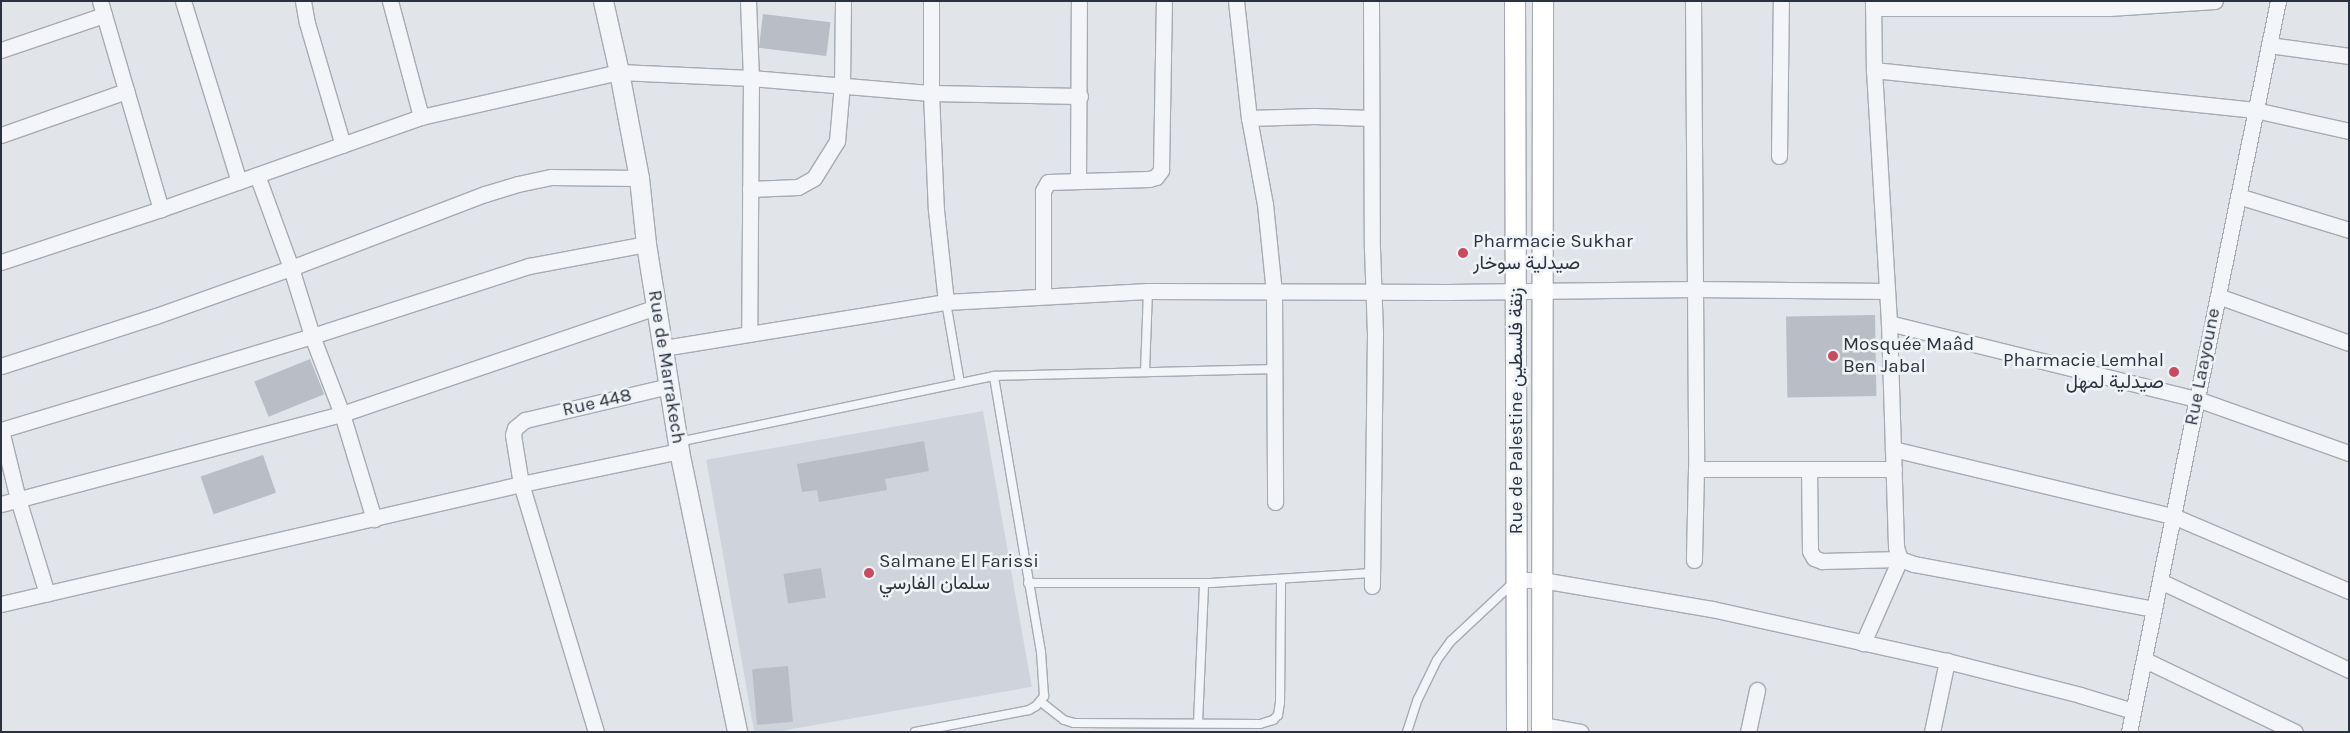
<!DOCTYPE html>
<html>
<head>
<meta charset="utf-8">
<style>
	body { margin:0 }
	#map { position:relative; width:2350px; height:733px; overflow:hidden; background:#e1e4e9; font-family:Karla,Vazirmatn,sans-serif }
	div>[style] { position:absolute }
	[style*='--x'] { left:calc(var(--x)*1px); top:calc(var(--y)*1px); width:calc(var(--w)*1px); rotate:calc(var(--a)*1deg) }
	.built>* { inset:0; background:#cfd3db; transform-origin:0 0 }
	.building>* { inset:0; background:#b8bdc6; transform-origin:0 0 }
	.roads { filter:drop-shadow(1px 0 #a6abb3) drop-shadow(-1px 0 #a6abb3) drop-shadow(0 1px #a6abb3) drop-shadow(0 -1px #a6abb3) }
	.service>* { height:8px; margin:-4px; padding:0 4px; transform-origin:4px; border-radius:4px; background:#f4f5f8 }
	.minor>* { height:15px; margin:-7.5px; padding:0 7.5px; transform-origin:7.5px; border-radius:7.5px; background:#f4f5f8 }
	.tertiary>* { height:19px; margin:-9.5px; padding:0 9.5px; transform-origin:9.5px; border-radius:9.5px; background:#f4f5f8 }
	.secondary>* { height:20px; margin:-10px; padding:0 10px; transform-origin:10px; border-radius:10px; background:#fff }
	.dots>* { width:14px; height:14px; translate:-50% -50%; box-sizing:border-box; border:2px solid #f0f3f7; border-radius:50% }
	span { translate:-50% -50%; white-space:nowrap; text-align:center; line-height:1.15; -webkit-text-stroke:5px #f0f3f7; paint-order:stroke }
	.poi-label { font-size:19px; color:#2a3240 }
	.left { translate:0 -50%; text-align:left }
	.right { translate:-100% -50%; text-align:right }
	.street-label { font-size:19px; color:#2a3240 }
	.frame { position:absolute; inset:0; border:2px solid #2a3240; pointer-events:none }
</style>
</head>
<body>
<div id="map">
	<div class="built">
		<div style="left:983px;top:411px;width:280px;height:281px;rotate:80deg"></div>
	</div>
	<div class="building">
		<div style="left:763px;top:14px;width:68px;height:34px;rotate:7deg"></div>
		<div style="left:1875px;top:315px;width:81px;height:89px;rotate:89deg"></div>
		<div style="left:310px;top:359px;width:38px;height:60px;rotate:68deg"></div>
		<div style="clip-path:polygon(924px 441px,929px 471px,885px 479px,887px 490px,819px 502px,817px 490px,802px 492px,797px 464px)"></div>
		<div style="left:263px;top:455px;width:40px;height:66px;rotate:71deg"></div>
		<div style="left:821px;top:568px;width:30px;height:38px;rotate:81deg"></div>
		<div style="left:788px;top:666px;width:56px;height:36px;rotate:85deg"></div>
	</div>
	<div class="roads">
		<div class="service">
			<div style="--x:946;--y:302;--w:82;--a:80.2"></div>
			<div style="--x:1145;--y:372;--w:81;--a:-87.9"></div>
			<div style="--x:678;--y:442;--w:323;--a:-11.8"></div>
			<div style="--x:994;--y:376;--w:279;--a:-1.4"></div>
			<div style="--x:1028;--y:583;--w:183;--a:0"></div>
			<div style="--x:1211;--y:583;--w:161;--a:-3.6"></div>
			<div style="--x:1041;--y:702;--w:29;--a:38"></div>
			<div style="--x:1064;--y:720;--w:10;--a:17"></div>
			<div style="--x:1074;--y:723;--w:186;--a:0.3"></div>
			<div style="--x:1260;--y:724;--w:14;--a:-17"></div>
			<div style="--x:1273;--y:720;--w:7;--a:-45"></div>
			<div style="--x:1278;--y:715;--w:12;--a:-81"></div>
			<div style="--x:1280;--y:703;--w:123;--a:-89.5"></div>
			<div style="--x:1198;--y:723;--w:140;--a:-87.5"></div>
			<div style="--x:915;--y:732;--w:116;--a:-10.9"></div>
			<div style="--x:1029;--y:710;--w:8;--a:-30"></div>
			<div style="--x:1036;--y:706;--w:13;--a:-51"></div>
			<div style="--x:1044;--y:696;--w:44;--a:-93.9"></div>
			<div style="--x:1041;--y:652;--w:280;--a:-99.7"></div>
			<div style="--x:1407;--y:732;--w:35;--a:-72"></div>
			<div style="--x:1418;--y:699;--w:43;--a:-64"></div>
			<div style="--x:1437;--y:660;--w:24;--a:-54"></div>
			<div style="--x:1451;--y:641;--w:86;--a:-43.1"></div>
		</div>
		<div class="minor">
			<div style="--x:100;--y:1;--w:217;--a:73.7"></div>
			<div style="--x:183;--y:1;--w:189;--a:72.8"></div>
			<div style="--x:303;--y:1;--w:22;--a:80"></div>
			<div style="--x:307;--y:23;--w:127;--a:73.6"></div>
			<div style="--x:390;--y:1;--w:120;--a:75"></div>
			<div style="--x:748;--y:1;--w:77;--a:87.8"></div>
			<div style="--x:751;--y:78;--w:255;--a:90.4"></div>
			<div style="--x:931;--y:1;--w:92;--a:90"></div>
			<div style="--x:931;--y:93;--w:117;--a:87.6"></div>
			<div style="--x:936;--y:210;--w:93;--a:83.8"></div>
			<div style="--x:1236;--y:1;--w:118;--a:83.7"></div>
			<div style="--x:1249;--y:118;--w:87;--a:79.5"></div>
			<div style="--x:1265;--y:204;--w:88;--a:84.2"></div>
			<div style="--x:1274;--y:292;--w:210;--a:89.7"></div>
			<div style="--x:1371;--y:1;--w:247;--a:89.8"></div>
			<div style="--x:1372;--y:248;--w:86;--a:88"></div>
			<div style="--x:1375;--y:334;--w:252;--a:90.7"></div>
			<div style="--x:1693;--y:1;--w:468;--a:89.6"></div>
			<div style="--x:1696;--y:469;--w:91;--a:91.3"></div>
			<div style="--x:1873;--y:1;--w:69;--a:89.2"></div>
			<div style="--x:1874;--y:70;--w:253;--a:86.6"></div>
			<div style="--x:1889;--y:323;--w:224;--a:88.2"></div>
			<div style="--x:1896;--y:547;--w:13;--a:72"></div>
			<div style="--x:1900;--y:559;--w:15;--a:20"></div>
			<div style="--x:1914;--y:564;--w:244;--a:10.6"></div>
			<div style="--x:1873;--y:8;--w:236;--a:0"></div>
			<div style="--x:2109;--y:8;--w:106;--a:-3.8"></div>
			<div style="--x:2269;--y:45;--w:81;--a:7.8"></div>
			<div style="--x:1;--y:50;--w:109;--a:-18.8"></div>
			<div style="--x:1874;--y:70;--w:383;--a:6"></div>
			<div style="--x:2255;--y:110;--w:96;--a:12.6"></div>
			<div style="--x:1249;--y:118;--w:65;--a:-1.8"></div>
			<div style="--x:1314;--y:116;--w:56;--a:2"></div>
			<div style="--x:1;--y:135;--w:133;--a:-19.4"></div>
			<div style="--x:1779;--y:156;--w:155;--a:-89.3"></div>
			<div style="--x:257;--y:175;--w:99;--a:69.9"></div>
			<div style="--x:291;--y:268;--w:71;--a:72.8"></div>
			<div style="--x:312;--y:336;--w:84;--a:69"></div>
			<div style="--x:342;--y:414;--w:110;--a:73.1"></div>
			<div style="--x:1078;--y:180;--w:179;--a:-89.7"></div>
			<div style="--x:750;--y:189;--w:48;--a:-2.4"></div>
			<div style="--x:798;--y:187;--w:18;--a:-29"></div>
			<div style="--x:814;--y:178;--w:44;--a:-58.1"></div>
			<div style="--x:837;--y:141;--w:57;--a:-85"></div>
			<div style="--x:842;--y:84;--w:83;--a:-89.3"></div>
			<div style="--x:2238;--y:196;--w:116;--a:17"></div>
			<div style="--x:1;--y:262;--w:169;--a:-18.3"></div>
			<div style="--x:161;--y:209;--w:276;--a:-19.5"></div>
			<div style="--x:421;--y:117;--w:203;--a:-12.8"></div>
			<div style="--x:619;--y:72;--w:132;--a:2.6"></div>
			<div style="--x:751;--y:78;--w:181;--a:4.8"></div>
			<div style="--x:931;--y:93;--w:149;--a:1.2"></div>
			<div style="--x:1043;--y:296;--w:105;--a:-90"></div>
			<div style="--x:1043;--y:191;--w:10;--a:-61"></div>
			<div style="--x:1048;--y:182;--w:101;--a:-1.7"></div>
			<div style="--x:1149;--y:179;--w:7;--a:-16"></div>
			<div style="--x:1156;--y:177;--w:9;--a:-54"></div>
			<div style="--x:1161;--y:170;--w:169;--a:-89"></div>
			<div style="--x:2218;--y:296;--w:139;--a:19.7"></div>
			<div style="--x:1889;--y:323;--w:317;--a:13.9"></div>
			<div style="--x:2197;--y:399;--w:161;--a:19.6"></div>
			<div style="--x:664;--y:348;--w:286;--a:-9.3"></div>
			<div style="--x:946;--y:302;--w:202;--a:-3.1"></div>
			<div style="--x:1148;--y:291;--w:299;--a:0.2"></div>
			<div style="--x:1447;--y:292;--w:247;--a:-0.7"></div>
			<div style="--x:1694;--y:289;--w:193;--a:0.6"></div>
			<div style="--x:1;--y:366;--w:163;--a:-17.9"></div>
			<div style="--x:156;--y:316;--w:143;--a:-19.6"></div>
			<div style="--x:291;--y:268;--w:208;--a:-20.9"></div>
			<div style="--x:485;--y:194;--w:34;--a:-17"></div>
			<div style="--x:518;--y:184;--w:34;--a:-12"></div>
			<div style="--x:551;--y:177;--w:88;--a:0.7"></div>
			<div style="--x:1;--y:430;--w:325;--a:-16.8"></div>
			<div style="--x:312;--y:336;--w:228;--a:-17.9"></div>
			<div style="--x:529;--y:266;--w:119;--a:-10.6"></div>
			<div style="--x:1;--y:430;--w:71;--a:76.2"></div>
			<div style="--x:18;--y:499;--w:99;--a:73"></div>
			<div style="--x:1893;--y:449;--w:288;--a:13.5"></div>
			<div style="--x:2173;--y:516;--w:191;--a:23.1"></div>
			<div style="--x:1696;--y:469;--w:198;--a:0"></div>
			<div style="--x:1809;--y:469;--w:82;--a:89.3"></div>
			<div style="--x:1810;--y:551;--w:8;--a:60"></div>
			<div style="--x:1814;--y:558;--w:9;--a:21"></div>
			<div style="--x:1822;--y:561;--w:78;--a:-1.5"></div>
			<div style="--x:1900;--y:559;--w:92;--a:113.8"></div>
			<div style="--x:1;--y:504;--w:353;--a:-14.8"></div>
			<div style="--x:342;--y:414;--w:333;--a:-18.8"></div>
			<div style="--x:1517;--y:580;--w:25;--a:0"></div>
			<div style="--x:1542;--y:580;--w:172;--a:9.7"></div>
			<div style="--x:1712;--y:609;--w:241;--a:12.5"></div>
			<div style="--x:1947;--y:661;--w:137;--a:14.3"></div>
			<div style="--x:2080;--y:695;--w:55;--a:16.8"></div>
			<div style="--x:2160;--y:581;--w:209;--a:25.2"></div>
			<div style="--x:1;--y:604;--w:534;--a:-12.99"></div>
			<div style="--x:521;--y:484;--w:161;--a:-11.8"></div>
			<div style="--x:2145;--y:660;--w:166;--a:25.6"></div>
			<div style="--x:1542;--y:725;--w:39;--a:10"></div>
			<div style="--x:596;--y:732;--w:259;--a:-106.8"></div>
			<div style="--x:521;--y:484;--w:50;--a:-99.3"></div>
			<div style="--x:513;--y:435;--w:7;--a:-74"></div>
			<div style="--x:515;--y:428;--w:13;--a:-39"></div>
			<div style="--x:525;--y:420;--w:148;--a:-13.3"></div>
			<div style="--x:1748;--y:732;--w:43;--a:-77.9"></div>
			<div style="--x:1932;--y:732;--w:73;--a:-78.1"></div>
			<div style="--x:2129;--y:732;--w:746;--a:-78.48"></div>
		</div>
		<div class="tertiary">
			<div style="--x:603;--y:1;--w:73;--a:77.3"></div>
			<div style="--x:619;--y:72;--w:108;--a:79.3"></div>
			<div style="--x:639;--y:178;--w:66;--a:83.9"></div>
			<div style="--x:646;--y:244;--w:210;--a:80.9"></div>
			<div style="--x:679;--y:451;--w:287;--a:78.3"></div>
		</div>
		<div class="secondary">
			<div style="--x:1515;--y:1;--w:731;--a:89.84"></div>
			<div style="--x:1542;--y:732;--w:731;--a:-89.92"></div>
		</div>
	</div>
	<div class="dots">
		<div style="left:1463px;top:253px;background:#ca4a5e"></div>
		<div style="left:1833px;top:356px;background:#ca4a5e"></div>
		<div style="left:2174px;top:372px;background:#ca4a5e"></div>
		<div style="left:869px;top:573px;background:#ca4a5e"></div>
	</div>
	<div class="poi-label">
		<span class="left" style="left:1473px;top:253px">Pharmacie Sukhar<br>صيدلية سوخار</span>
		<span class="left" style="left:1843px;top:356px">Mosquée Maâd<br>Ben Jabal</span>
		<span class="right" style="left:2164px;top:372px">Pharmacie Lemhal<br>صيدلية لمهل</span>
		<span class="left" style="left:879px;top:573px">Salmane El Farissi<br>سلمان الفارسي</span>
	</div>
	<div class="street-label">
		<span style="left:666px;top:367px;rotate:81deg">Rue de Marrakech</span>
		<span style="left:2203px;top:367px;rotate:-79deg">Rue Laayoune</span>
		<span style="left:597px;top:403px;rotate:-13deg">Rue 448</span>
		<span style="left:1517px;top:411px;rotate:-90deg">Rue de Palestine زنقة فلسطين</span>
	</div>
	<div class="frame"></div>
</div>
</body>
</html>
